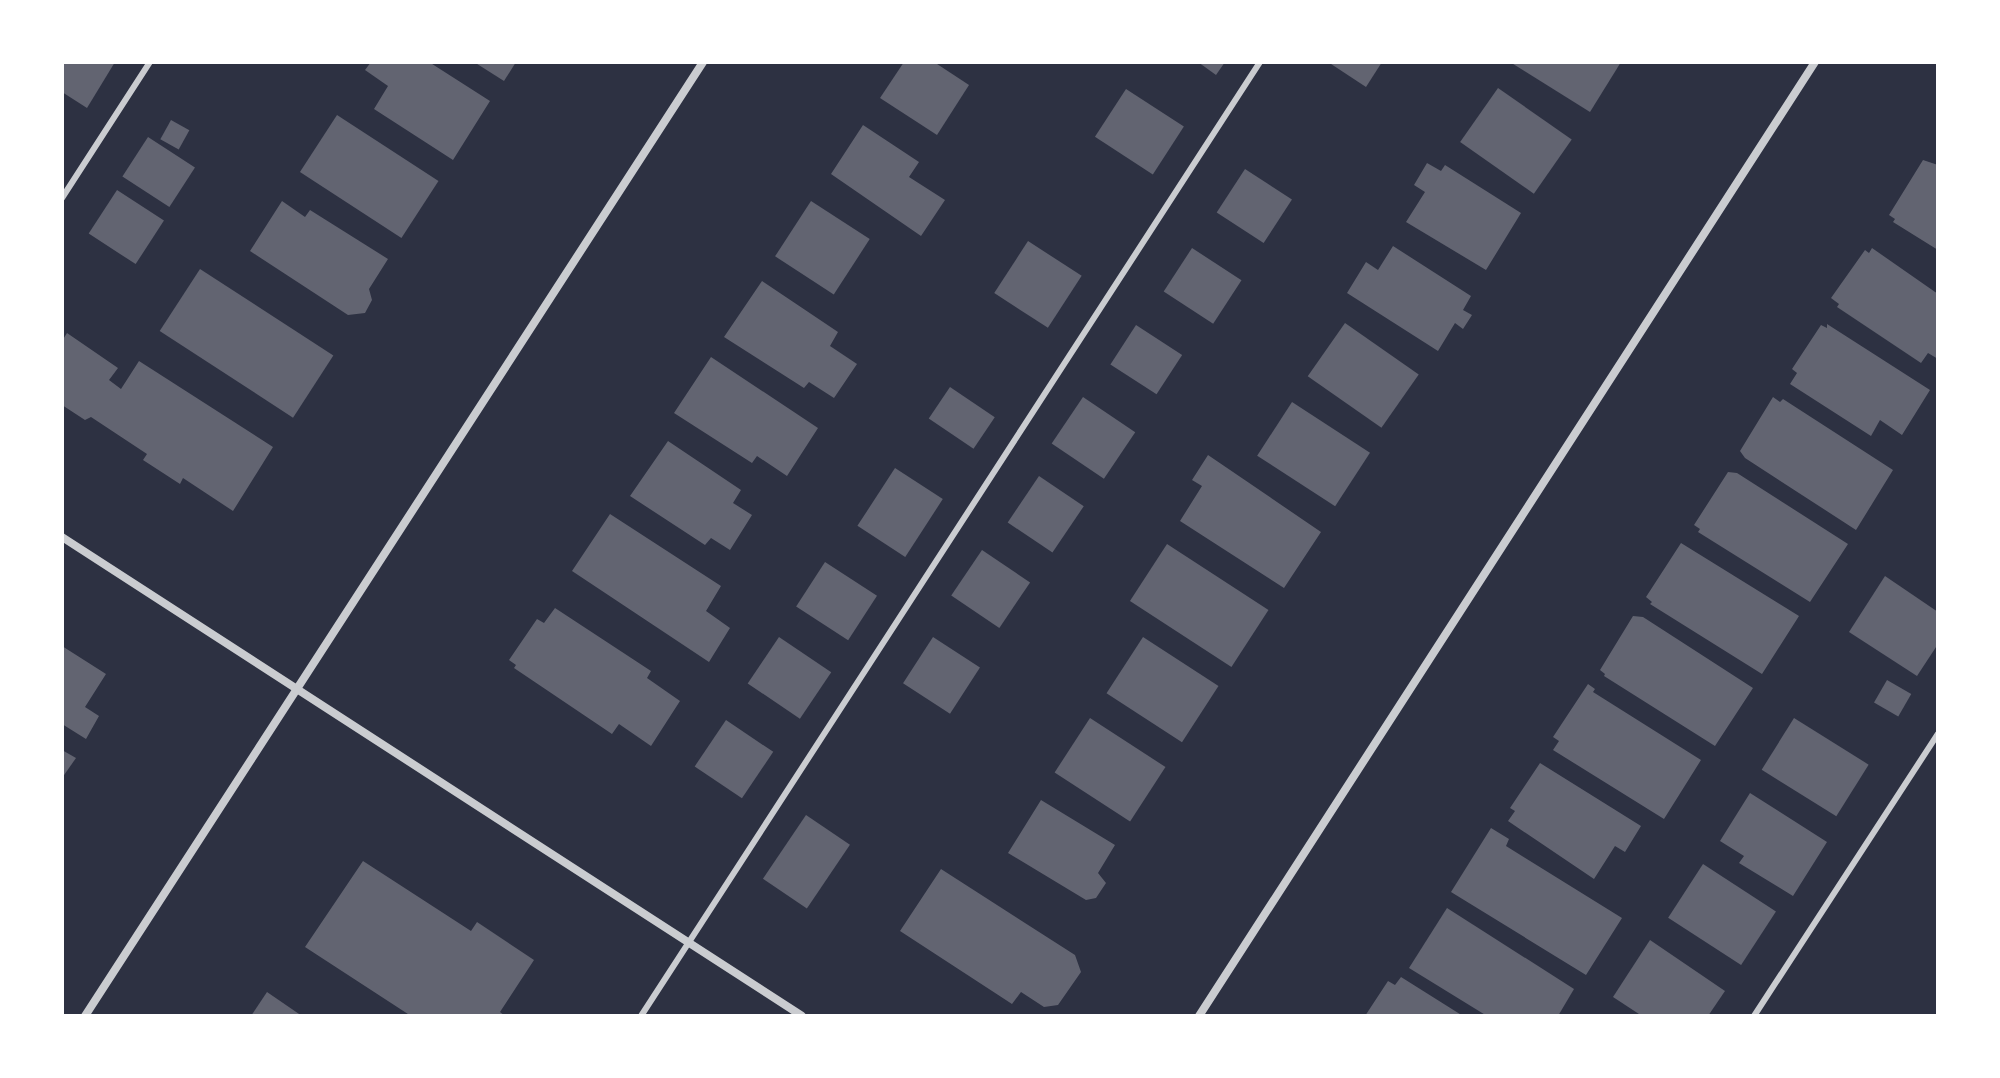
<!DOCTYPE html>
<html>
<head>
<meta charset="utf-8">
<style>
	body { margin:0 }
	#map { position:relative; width:2000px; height:1078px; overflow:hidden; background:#2d3142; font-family:Cabin,sans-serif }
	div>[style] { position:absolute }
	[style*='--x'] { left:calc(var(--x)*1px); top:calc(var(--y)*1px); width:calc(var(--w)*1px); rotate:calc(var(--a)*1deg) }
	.building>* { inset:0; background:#626471; transform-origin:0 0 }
	.service>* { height:6px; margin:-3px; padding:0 3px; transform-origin:3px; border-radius:3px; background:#caccd0 }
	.minor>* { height:8px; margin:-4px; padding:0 4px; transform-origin:4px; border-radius:4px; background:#caccd0 }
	span { translate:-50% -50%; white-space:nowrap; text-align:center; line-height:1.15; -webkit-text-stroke:7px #fff; paint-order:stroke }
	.frame { position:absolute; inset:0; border:64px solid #fff; pointer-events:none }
</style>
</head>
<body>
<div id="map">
	<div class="building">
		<div style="clip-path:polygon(62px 62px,115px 62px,87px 108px,62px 92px)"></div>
		<div style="clip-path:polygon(371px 62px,429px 62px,490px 101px,453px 160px,374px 109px,388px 86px,365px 70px)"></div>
		<div style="clip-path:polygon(474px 62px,516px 62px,504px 81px)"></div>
		<div style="clip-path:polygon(904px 62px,934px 62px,969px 85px,937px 135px,880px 98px)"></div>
		<div style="clip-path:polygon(1198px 62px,1225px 62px,1216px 75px)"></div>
		<div style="clip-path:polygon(1328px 62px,1382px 62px,1366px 87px)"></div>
		<div style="clip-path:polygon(1510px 62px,1621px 62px,1590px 112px)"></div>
		<div style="left:1498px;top:88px;width:90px;height:66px;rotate:35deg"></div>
		<div style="left:1126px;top:89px;width:69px;height:57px;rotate:33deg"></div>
		<div style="left:337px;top:115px;width:121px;height:68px;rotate:33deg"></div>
		<div style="left:171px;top:120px;width:21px;height:22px;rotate:29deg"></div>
		<div style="clip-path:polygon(863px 125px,919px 162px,909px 177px,945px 200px,921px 236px,831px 174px)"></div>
		<div style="left:148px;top:137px;width:56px;height:47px;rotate:33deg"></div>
		<div style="clip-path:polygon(1923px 160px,1938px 165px,1938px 250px,1893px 222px,1895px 219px,1889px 215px)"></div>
		<div style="clip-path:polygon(1427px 163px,1441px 171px,1445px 165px,1521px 213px,1486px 270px,1406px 222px,1425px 192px,1414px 185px)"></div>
		<div style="left:1245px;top:169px;width:56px;height:52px;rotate:33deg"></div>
		<div style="left:117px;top:190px;width:56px;height:52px;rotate:33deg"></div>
		<div style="clip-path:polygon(282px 201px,305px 217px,310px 210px,388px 259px,369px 289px,372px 300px,365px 313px,348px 315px,250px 251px)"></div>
		<div style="left:811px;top:201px;width:70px;height:66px;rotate:33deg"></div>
		<div style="left:1028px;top:241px;width:64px;height:62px;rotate:33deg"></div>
		<div style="clip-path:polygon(1393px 246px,1471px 296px,1463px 310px,1472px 315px,1463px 329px,1455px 323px,1438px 351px,1347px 293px,1366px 262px,1378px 270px)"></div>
		<div style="left:1192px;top:248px;width:59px;height:52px;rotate:33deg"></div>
		<div style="clip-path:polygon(1872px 248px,1938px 294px,1938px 359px,1928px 353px,1921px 363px,1837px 307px,1839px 304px,1831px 298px,1865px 250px,1869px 253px)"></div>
		<div style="left:200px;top:269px;width:159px;height:74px;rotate:33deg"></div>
		<div style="clip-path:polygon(762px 281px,838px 332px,830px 346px,857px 364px,834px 398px,809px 382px,804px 388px,724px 337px)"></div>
		<div style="left:1345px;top:323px;width:90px;height:65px;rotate:35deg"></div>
		<div style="clip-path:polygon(1827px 324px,1930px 390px,1902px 435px,1880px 420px,1871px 436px,1790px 384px,1797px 373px,1792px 369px,1821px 325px,1827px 328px)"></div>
		<div style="left:1136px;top:325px;width:55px;height:47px;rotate:33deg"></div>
		<div style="clip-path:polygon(67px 333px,118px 368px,109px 380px,121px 389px,139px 361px,273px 447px,233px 511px,183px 478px,180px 484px,143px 460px,147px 454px,91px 417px,85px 420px,62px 405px,62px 341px)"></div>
		<div style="clip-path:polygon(711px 357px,818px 428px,787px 476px,757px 456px,752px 463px,674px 413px)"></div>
		<div style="left:950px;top:387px;width:54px;height:38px;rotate:34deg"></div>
		<div style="left:1083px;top:397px;width:63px;height:56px;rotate:34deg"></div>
		<div style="clip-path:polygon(1773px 397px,1780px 402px,1783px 399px,1893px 470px,1856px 530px,1745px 458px,1740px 451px)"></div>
		<div style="left:1292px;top:402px;width:93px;height:64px;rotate:33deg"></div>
		<div style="clip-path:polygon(668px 441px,741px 490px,733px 503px,752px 515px,730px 550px,711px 538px,705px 545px,630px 496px)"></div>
		<div style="clip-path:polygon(1208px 455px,1321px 532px,1284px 588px,1180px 521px,1202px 486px,1192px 480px)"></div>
		<div style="left:895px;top:468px;width:57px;height:69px;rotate:33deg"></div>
		<div style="clip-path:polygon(1728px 472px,1737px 473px,1848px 544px,1810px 602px,1698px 532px,1700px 529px,1694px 525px)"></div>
		<div style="left:1039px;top:476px;width:54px;height:56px;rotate:34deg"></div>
		<div style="clip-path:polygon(610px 514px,721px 586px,706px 611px,730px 628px,709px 662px,572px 571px)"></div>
		<div style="clip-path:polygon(1681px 543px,1799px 616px,1762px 674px,1650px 604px,1652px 602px,1646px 597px)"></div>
		<div style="left:1167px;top:544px;width:121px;height:68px;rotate:33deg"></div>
		<div style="left:982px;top:550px;width:58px;height:55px;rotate:34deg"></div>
		<div style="left:825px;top:562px;width:62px;height:53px;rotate:33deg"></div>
		<div style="clip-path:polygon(1885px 576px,1938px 612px,1938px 644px,1917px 676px,1849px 632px)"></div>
		<div style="clip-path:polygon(555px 608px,651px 671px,647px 678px,680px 701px,651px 746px,619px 724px,612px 734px,514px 668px,516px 665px,509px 660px,537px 619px,544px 623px)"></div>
		<div style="clip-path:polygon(1633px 616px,1643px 617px,1753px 688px,1715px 746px,1604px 676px,1605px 674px,1600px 670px)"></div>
		<div style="left:779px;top:637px;width:63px;height:56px;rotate:34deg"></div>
		<div style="left:933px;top:637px;width:56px;height:55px;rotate:33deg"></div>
		<div style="left:1143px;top:637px;width:90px;height:67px;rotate:33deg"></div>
		<div style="clip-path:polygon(62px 646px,106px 674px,85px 707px,99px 716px,86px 739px,62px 724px)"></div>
		<div style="left:1887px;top:680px;width:28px;height:26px;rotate:30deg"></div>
		<div style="clip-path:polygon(1588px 684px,1595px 689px,1593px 692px,1701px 760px,1664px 819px,1553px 750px,1559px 741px,1553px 737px)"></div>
		<div style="left:1090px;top:718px;width:90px;height:65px;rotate:33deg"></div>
		<div style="left:1794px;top:718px;width:88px;height:61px;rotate:32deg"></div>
		<div style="left:726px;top:720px;width:57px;height:56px;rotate:34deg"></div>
		<div style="clip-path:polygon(62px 750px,76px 758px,62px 778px)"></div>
		<div style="clip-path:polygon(1540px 763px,1641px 826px,1625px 852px,1615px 846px,1594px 879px,1508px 821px,1515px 811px,1510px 808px)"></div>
		<div style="clip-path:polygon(1750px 793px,1827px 842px,1793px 896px,1739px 863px,1744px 856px,1720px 841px)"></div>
		<div style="clip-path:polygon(1041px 800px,1115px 845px,1098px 873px,1106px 883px,1096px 898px,1086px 900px,1008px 853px)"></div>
		<div style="left:806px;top:815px;width:53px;height:77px;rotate:34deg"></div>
		<div style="clip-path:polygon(1491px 828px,1509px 839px,1506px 846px,1622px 918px,1586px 975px,1451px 892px)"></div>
		<div style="clip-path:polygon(363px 861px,471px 931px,477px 922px,534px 960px,500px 1012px,505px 1016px,411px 1016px,305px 947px)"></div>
		<div style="left:1703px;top:864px;width:87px;height:64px;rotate:33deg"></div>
		<div style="clip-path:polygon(941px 869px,1075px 955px,1081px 972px,1058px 1005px,1044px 1007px,1021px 992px,1012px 1004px,900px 931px)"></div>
		<div style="clip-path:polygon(1447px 908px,1574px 989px,1558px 1016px,1487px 1016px,1409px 968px)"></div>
		<div style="clip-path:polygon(1650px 940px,1725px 991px,1708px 1016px,1642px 1016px,1613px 997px)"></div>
		<div style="clip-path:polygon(1401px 977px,1463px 1016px,1365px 1016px,1388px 981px,1395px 985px)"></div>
		<div style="clip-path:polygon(267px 992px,302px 1016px,251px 1016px)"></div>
	</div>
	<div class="service">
		<div style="--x:62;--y:198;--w:162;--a:-57.1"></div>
		<div style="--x:641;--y:1016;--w:1137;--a:-57.02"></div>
		<div style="--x:1754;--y:1016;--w:337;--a:-56.9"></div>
	</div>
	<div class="minor">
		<div style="--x:62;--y:537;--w:881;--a:32.91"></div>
		<div style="--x:85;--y:1016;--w:1137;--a:-57.06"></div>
		<div style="--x:1199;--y:1016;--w:1136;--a:-57.15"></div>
	</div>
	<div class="frame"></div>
</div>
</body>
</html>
